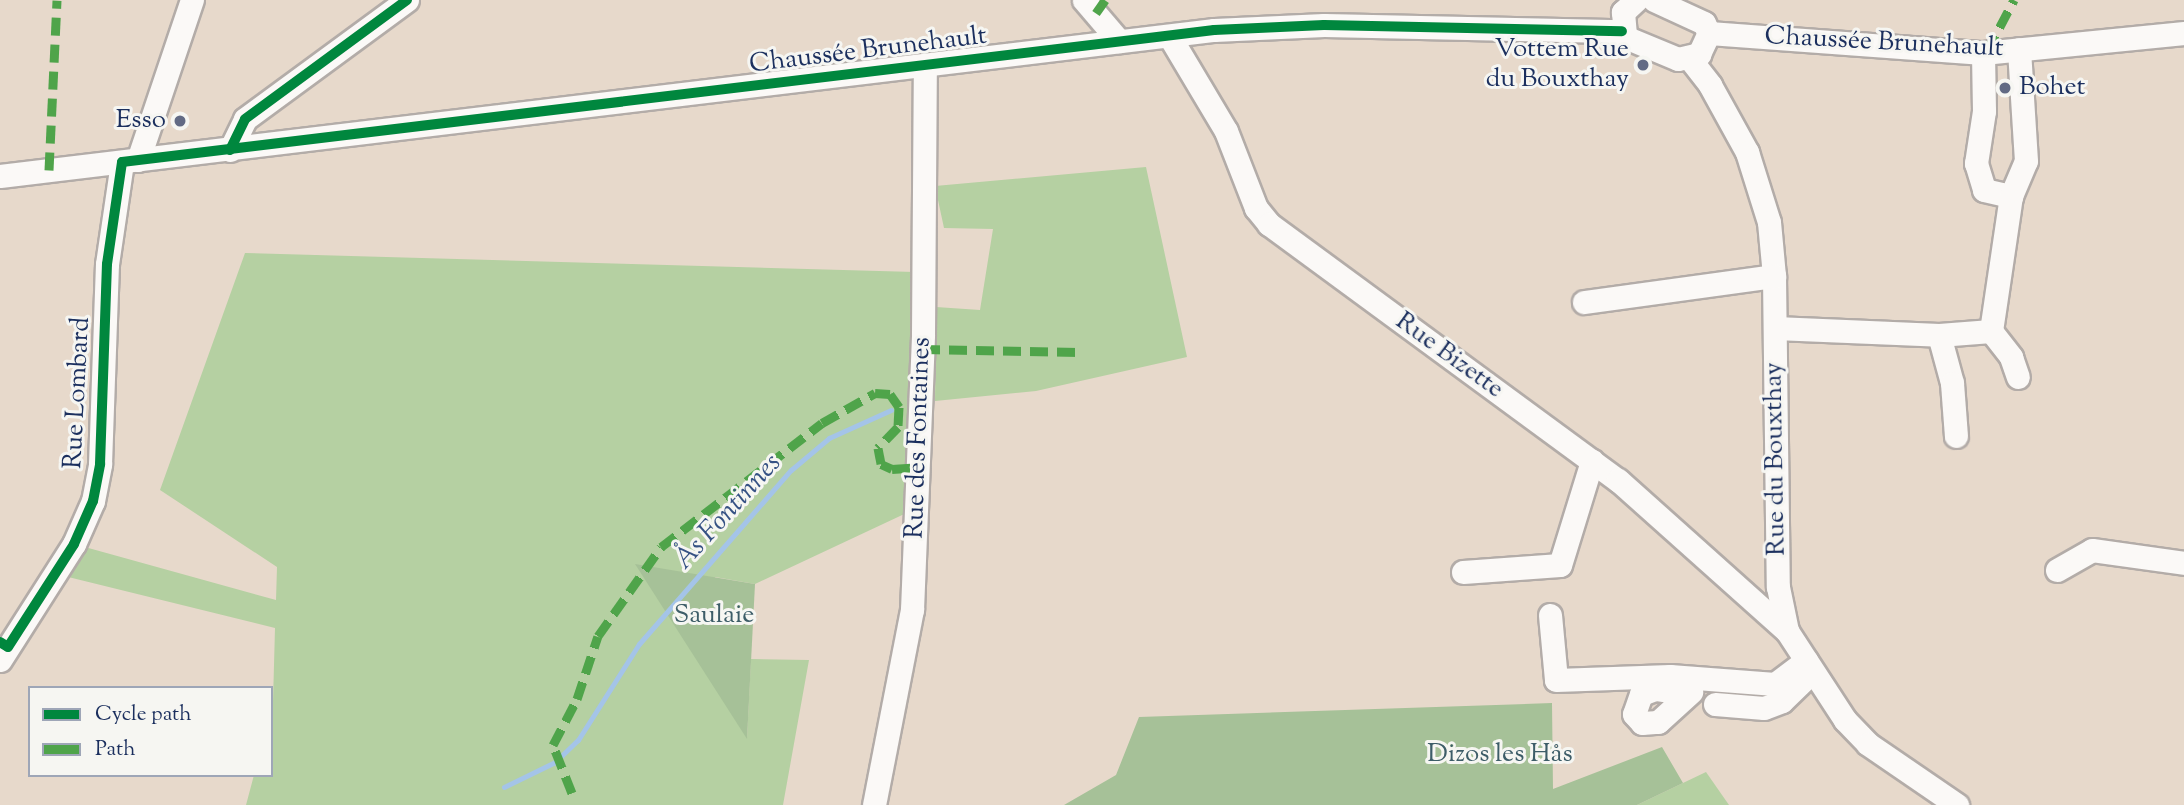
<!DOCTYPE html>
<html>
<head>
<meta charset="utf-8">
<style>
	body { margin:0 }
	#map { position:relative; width:2184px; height:805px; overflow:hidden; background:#e7d9cb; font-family:"Sorts Mill Goudy",serif }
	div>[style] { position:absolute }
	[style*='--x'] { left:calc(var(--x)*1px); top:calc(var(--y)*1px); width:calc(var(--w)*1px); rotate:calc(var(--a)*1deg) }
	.green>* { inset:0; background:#b5d0a2 }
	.forest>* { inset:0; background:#a6c198 }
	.stream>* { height:5px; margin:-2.5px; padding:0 2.5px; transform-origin:2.5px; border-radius:2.5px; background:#a4c4e8 }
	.roads { filter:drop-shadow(2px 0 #b3aca8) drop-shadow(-2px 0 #b3aca8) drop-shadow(0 2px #b3aca8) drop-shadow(0 -2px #b3aca8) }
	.minor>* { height:23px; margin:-11.5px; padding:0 11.5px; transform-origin:11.5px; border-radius:11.5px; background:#fbf9f7 }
	.quiet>* { height:9px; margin-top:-4.5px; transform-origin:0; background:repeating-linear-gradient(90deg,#4fa44a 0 18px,transparent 0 27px) }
	.cycleway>* { height:10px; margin:-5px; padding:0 5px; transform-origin:5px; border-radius:5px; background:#00873e }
	.dots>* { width:19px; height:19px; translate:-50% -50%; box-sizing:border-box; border:4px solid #f6f6f2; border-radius:50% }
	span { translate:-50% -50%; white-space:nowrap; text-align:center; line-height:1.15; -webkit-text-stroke:6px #f6f6f2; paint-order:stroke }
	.street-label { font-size:26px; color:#1b2f5e }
	.poi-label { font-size:26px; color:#1b2f5e }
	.right { translate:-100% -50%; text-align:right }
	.left { translate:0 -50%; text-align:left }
	.park-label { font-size:26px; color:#3d5d68 }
	.water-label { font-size:28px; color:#365284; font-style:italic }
	.legend { position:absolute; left:28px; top:686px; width:245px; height:91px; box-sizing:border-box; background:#f6f6f2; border:2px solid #9ea6b7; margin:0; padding:9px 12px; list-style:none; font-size:21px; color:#1b2f5e }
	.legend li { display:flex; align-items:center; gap:14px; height:35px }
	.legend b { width:35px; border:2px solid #9ea6b7 }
</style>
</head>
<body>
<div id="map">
	<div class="green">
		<div style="clip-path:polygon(1146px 167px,1187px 357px,1036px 391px,935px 401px,936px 307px,980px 310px,993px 229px,944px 228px,935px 186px)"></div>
		<div style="clip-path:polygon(245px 253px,915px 272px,915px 509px,755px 584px,715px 577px,747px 738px,751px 659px,809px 660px,783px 805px,246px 805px,254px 775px,271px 775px,275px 628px,56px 574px,74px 544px,276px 600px,277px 567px,160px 490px)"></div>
		<div style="clip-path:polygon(1706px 772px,1729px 805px,1637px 805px)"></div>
	</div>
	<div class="forest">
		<div style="clip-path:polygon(635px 564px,755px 584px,747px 739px)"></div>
		<div style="clip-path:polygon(1552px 703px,1553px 789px,1662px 747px,1683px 783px,1637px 805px,1064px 805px,1116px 775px,1139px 717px)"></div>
	</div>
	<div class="stream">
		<div style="--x:504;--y:787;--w:57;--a:-26.1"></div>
		<div style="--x:555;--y:762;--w:32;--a:-44"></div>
		<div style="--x:578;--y:740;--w:114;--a:-57.6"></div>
		<div style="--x:639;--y:644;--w:231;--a:-48.9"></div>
		<div style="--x:791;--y:470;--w:50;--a:-40.1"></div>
		<div style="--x:829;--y:438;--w:68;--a:-24.3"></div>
	</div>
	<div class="roads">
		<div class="minor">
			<div style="--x:1084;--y:0;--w:54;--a:49.5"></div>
			<div style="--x:1636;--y:0;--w:18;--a:137"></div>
			<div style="--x:1623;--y:12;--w:25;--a:85"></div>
			<div style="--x:1625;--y:37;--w:57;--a:22.5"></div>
			<div style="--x:1678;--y:59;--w:22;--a:-13"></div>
			<div style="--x:1699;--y:54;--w:23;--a:-65"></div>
			<div style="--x:1709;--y:33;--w:11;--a:-117"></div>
			<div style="--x:1704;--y:23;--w:55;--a:-155.3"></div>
			<div style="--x:1709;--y:33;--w:275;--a:4.2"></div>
			<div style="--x:1983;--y:53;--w:202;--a:-5.7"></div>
			<div style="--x:1170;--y:37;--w:109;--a:59.2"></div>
			<div style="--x:1226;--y:131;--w:83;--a:68.7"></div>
			<div style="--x:1256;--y:208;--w:21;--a:51"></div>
			<div style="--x:1269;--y:224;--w:433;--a:36.3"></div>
			<div style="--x:1618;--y:480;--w:227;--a:41.8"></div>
			<div style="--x:1983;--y:53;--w:58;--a:89"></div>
			<div style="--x:1984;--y:111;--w:53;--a:98.7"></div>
			<div style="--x:1976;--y:163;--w:28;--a:73"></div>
			<div style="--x:1984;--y:190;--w:28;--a:13"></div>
			<div style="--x:1690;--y:59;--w:33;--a:52"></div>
			<div style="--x:1710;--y:85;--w:77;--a:61.1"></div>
			<div style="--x:1747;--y:152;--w:73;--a:72.6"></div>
			<div style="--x:1769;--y:222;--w:54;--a:84.7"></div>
			<div style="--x:1774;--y:276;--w:311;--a:89.3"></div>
			<div style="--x:1778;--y:587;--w:45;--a:78.4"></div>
			<div style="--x:1787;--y:631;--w:106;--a:56.9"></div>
			<div style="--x:1845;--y:720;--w:33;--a:46"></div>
			<div style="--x:1868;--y:744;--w:108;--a:34.4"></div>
			<div style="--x:230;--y:150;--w:34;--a:-64"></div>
			<div style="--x:245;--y:119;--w:201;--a:-36.3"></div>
			<div style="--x:138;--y:160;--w:169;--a:-71.4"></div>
			<div style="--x:0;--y:176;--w:1223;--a:-6.86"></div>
			<div style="--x:1214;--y:30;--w:110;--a:-2.6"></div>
			<div style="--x:1324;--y:25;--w:298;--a:1.2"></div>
			<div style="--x:1584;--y:302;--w:192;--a:-7.8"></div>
			<div style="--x:1775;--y:328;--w:164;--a:2.4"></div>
			<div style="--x:1939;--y:335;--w:52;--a:-4.4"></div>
			<div style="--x:1991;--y:331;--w:33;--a:52"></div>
			<div style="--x:2011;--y:357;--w:21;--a:71"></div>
			<div style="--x:1991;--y:331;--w:136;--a:-81.6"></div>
			<div style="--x:2011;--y:196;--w:38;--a:-67"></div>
			<div style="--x:2026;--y:161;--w:112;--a:-93.6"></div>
			<div style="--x:1939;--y:335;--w:50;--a:74.8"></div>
			<div style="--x:1952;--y:383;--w:53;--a:85.7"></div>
			<div style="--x:2057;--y:570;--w:40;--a:-29.7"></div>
			<div style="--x:2092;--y:550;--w:93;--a:8"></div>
			<div style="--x:1463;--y:572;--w:97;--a:-4.1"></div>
			<div style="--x:1560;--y:565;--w:109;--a:-72.9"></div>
			<div style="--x:1550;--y:615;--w:65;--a:84.7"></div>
			<div style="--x:1556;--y:680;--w:114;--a:-2"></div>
			<div style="--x:1670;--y:676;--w:105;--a:4.4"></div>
			<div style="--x:1775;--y:684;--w:39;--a:-37"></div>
			<div style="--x:0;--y:660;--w:138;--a:-57.5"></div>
			<div style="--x:74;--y:544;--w:47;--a:-66.2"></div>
			<div style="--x:93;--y:501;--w:38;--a:-79"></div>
			<div style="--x:100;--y:464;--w:200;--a:-88"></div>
			<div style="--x:107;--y:264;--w:103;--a:-81.6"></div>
			<div style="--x:1670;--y:691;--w:15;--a:-172"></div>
			<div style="--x:1655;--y:689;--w:15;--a:160"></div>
			<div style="--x:1641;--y:694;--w:21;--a:109"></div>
			<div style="--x:1634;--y:714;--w:12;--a:48"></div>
			<div style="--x:1642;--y:723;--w:16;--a:-4"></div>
			<div style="--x:1658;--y:722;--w:45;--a:-42.3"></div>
			<div style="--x:1715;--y:704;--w:49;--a:4.7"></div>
			<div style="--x:1764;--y:708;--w:19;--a:-21"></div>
			<div style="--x:1782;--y:701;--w:33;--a:-44"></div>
			<div style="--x:874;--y:805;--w:199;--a:-79"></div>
			<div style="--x:912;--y:610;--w:276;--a:-87.7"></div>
			<div style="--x:923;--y:334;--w:266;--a:-89.6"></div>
		</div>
	</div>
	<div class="quiet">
		<div style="--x:1096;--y:13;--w:16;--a:-55"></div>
		<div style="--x:1987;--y:51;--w:58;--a:-62.1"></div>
		<div style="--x:49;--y:170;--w:170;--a:-87.3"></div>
		<div style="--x:922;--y:349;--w:157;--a:1.1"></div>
		<div style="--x:572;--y:793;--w:52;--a:-111.6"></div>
		<div style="--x:553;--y:745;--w:52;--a:-62.4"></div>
		<div style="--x:577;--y:699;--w:66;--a:-71.6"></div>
		<div style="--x:598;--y:636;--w:109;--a:-54.7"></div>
		<div style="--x:661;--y:547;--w:203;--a:-37.6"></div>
		<div style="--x:822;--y:423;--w:61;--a:-29.5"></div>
		<div style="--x:875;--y:393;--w:15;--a:4"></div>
		<div style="--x:890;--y:394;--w:16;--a:55"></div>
		<div style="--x:899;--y:407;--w:20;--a:93"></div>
		<div style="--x:898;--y:427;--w:29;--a:134"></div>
		<div style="--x:878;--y:448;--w:16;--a:79"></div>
		<div style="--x:881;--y:464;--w:12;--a:24"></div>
		<div style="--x:892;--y:469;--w:26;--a:-4"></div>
	</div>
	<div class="cycleway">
		<div style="--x:230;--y:150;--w:34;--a:-64"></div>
		<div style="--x:245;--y:119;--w:201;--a:-36.3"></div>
		<div style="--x:0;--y:642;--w:9;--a:32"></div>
		<div style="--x:8;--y:647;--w:122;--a:-57.3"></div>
		<div style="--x:74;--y:544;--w:47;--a:-66.2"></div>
		<div style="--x:93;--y:501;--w:38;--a:-79"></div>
		<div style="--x:100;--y:464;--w:200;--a:-88"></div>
		<div style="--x:107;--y:264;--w:103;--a:-81.6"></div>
		<div style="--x:122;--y:162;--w:1100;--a:-6.89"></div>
		<div style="--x:1214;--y:30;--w:110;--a:-2.6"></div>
		<div style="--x:1324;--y:25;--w:298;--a:1.2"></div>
	</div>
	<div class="dots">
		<div style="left:1643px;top:65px;background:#626a84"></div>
		<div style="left:2005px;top:88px;background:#626a84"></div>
		<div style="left:180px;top:121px;background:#626a84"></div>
	</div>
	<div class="street-label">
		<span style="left:1884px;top:43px;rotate:3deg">Chaussée Brunehault</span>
		<span style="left:868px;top:51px;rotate:-7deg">Chaussée Brunehault</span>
		<span style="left:1449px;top:356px;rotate:36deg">Rue Bizette</span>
		<span style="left:78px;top:393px;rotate:-87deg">Rue Lombard</span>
		<span style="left:919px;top:438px;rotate:-88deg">Rue des Fontaines</span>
		<span style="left:1776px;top:459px;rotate:-91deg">Rue du Bouxthay</span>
	</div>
	<div class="poi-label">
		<span class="right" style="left:1629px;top:65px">Vottem Rue<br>du Bouxthay</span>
		<span class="left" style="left:2019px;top:88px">Bohet</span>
		<span class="right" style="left:166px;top:121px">Esso</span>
	</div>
	<div class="park-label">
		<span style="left:714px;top:616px">Saulaie</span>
		<span style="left:1500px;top:755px">Dizos les Hås</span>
	</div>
	<div class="water-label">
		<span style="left:728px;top:512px;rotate:-48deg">Ås Fontinnes</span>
	</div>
	<ul class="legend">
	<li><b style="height:9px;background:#00873e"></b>Cycle path</li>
	<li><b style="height:9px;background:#4fa44a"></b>Path</li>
	</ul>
</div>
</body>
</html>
